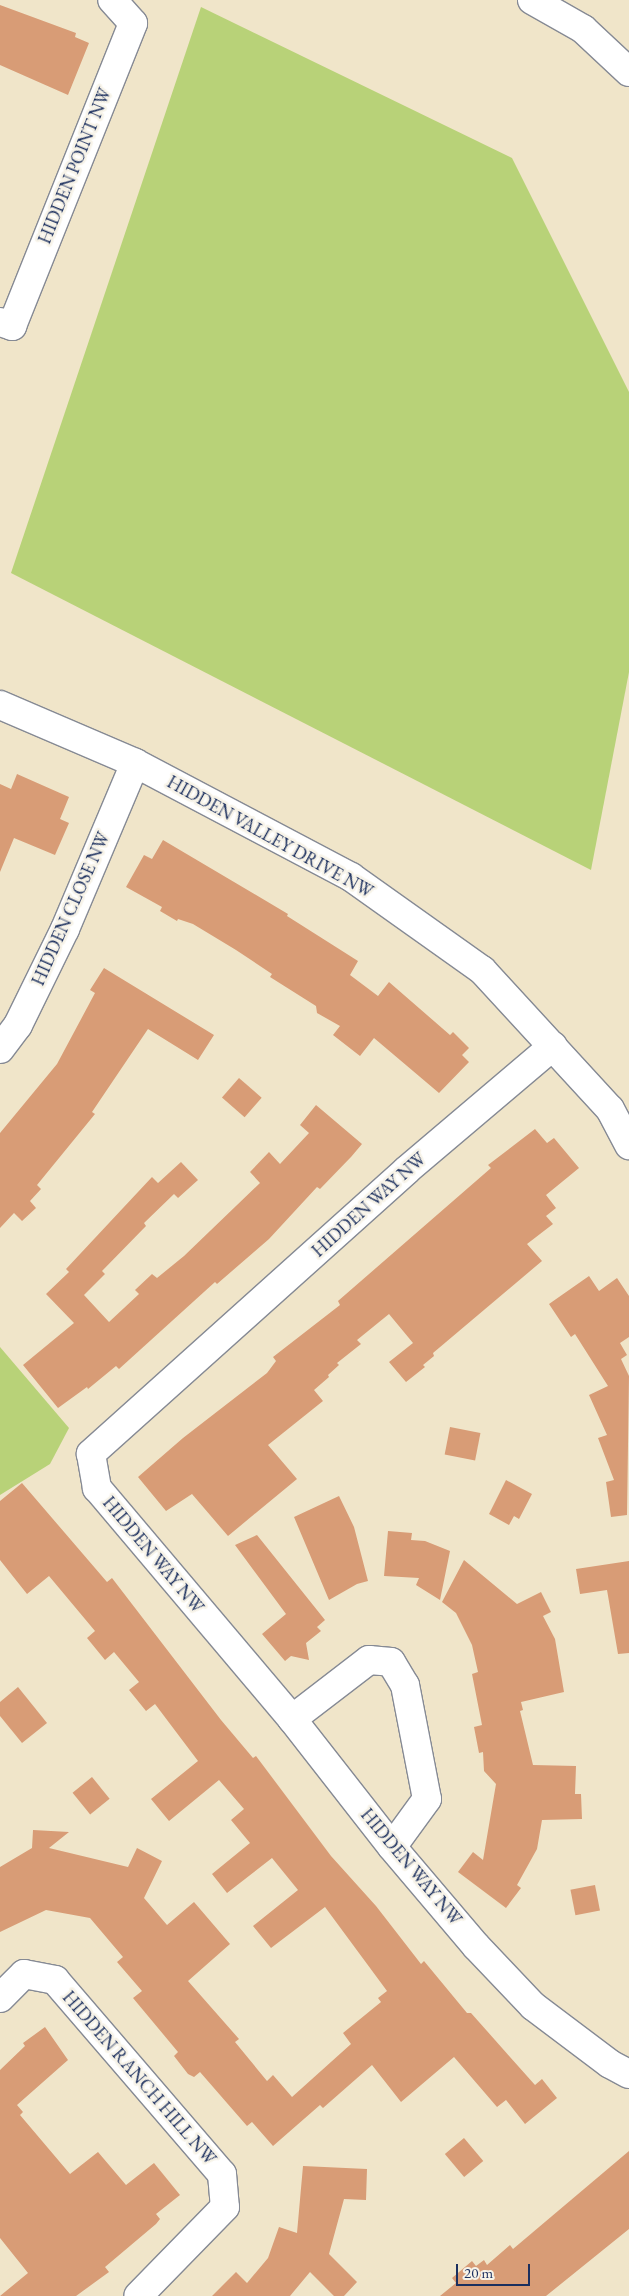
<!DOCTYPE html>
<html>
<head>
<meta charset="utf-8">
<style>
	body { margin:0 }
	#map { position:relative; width:629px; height:2296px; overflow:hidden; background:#f0e5c9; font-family:"EB Garamond",serif }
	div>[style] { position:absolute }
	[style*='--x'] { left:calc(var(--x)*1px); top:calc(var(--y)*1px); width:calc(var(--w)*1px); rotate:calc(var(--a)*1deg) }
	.green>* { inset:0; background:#b8d278 }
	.building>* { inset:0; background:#d89c76; transform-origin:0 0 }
	.roads { filter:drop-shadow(1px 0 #868a94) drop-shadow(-1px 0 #868a94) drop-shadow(0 1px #868a94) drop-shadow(0 -1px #868a94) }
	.minor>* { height:28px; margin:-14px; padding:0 14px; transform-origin:14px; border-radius:14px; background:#fff }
	.major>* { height:28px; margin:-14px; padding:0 14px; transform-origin:14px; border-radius:14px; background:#fff }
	span { translate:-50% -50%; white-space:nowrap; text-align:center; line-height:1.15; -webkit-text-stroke:5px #f7f3e8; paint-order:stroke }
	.street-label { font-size:18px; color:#1b2f5e }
	.scale { position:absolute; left:456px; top:2264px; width:74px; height:22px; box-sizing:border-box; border:2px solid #1b2f5e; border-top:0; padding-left:6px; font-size:15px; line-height:18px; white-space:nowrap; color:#1b2f5e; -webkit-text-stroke:4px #f7f3e8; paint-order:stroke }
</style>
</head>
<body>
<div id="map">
	<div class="green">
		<div style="clip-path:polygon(201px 7px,512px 158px,629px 392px,629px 672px,591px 870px,11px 573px)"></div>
		<div style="clip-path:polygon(0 1347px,69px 1428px,50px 1464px,0 1495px)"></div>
	</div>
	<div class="building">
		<div style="clip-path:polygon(0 5px,76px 33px,75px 37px,89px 43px,68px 95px,0 65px)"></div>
		<div style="clip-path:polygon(17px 774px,69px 797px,60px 819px,69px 823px,55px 855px,14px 838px,0 872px,0 784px,11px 789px)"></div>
		<div style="clip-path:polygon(163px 840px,288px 914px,287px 916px,358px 961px,350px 975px,378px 996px,389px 982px,450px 1035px,453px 1032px,469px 1048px,462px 1055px,469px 1062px,439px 1093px,374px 1038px,360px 1056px,333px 1035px,340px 1026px,317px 1013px,316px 1006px,270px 977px,272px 974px,236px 950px,193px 924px,178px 919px,177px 921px,160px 911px,162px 907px,126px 887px,144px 855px,152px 859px)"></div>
		<div style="clip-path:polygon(104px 968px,214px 1035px,198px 1060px,148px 1029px,92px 1112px,95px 1114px,37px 1185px,41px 1189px,30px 1201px,36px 1208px,22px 1221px,14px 1213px,0 1228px,0 1133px,57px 1064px,95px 993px,90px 990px)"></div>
		<div style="left:239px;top:1078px;width:30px;height:26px;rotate:41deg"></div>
		<div style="clip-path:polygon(316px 1105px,362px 1144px,351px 1157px,320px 1189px,317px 1187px,269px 1239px,217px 1284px,215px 1282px,119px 1369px,116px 1366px,88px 1389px,87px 1387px,58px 1408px,23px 1365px,74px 1323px,46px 1294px,69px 1272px,66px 1269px,152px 1177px,158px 1183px,181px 1162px,198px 1180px,178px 1198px,174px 1194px,144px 1223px,146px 1226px,102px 1271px,105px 1274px,84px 1295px,109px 1322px,139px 1294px,135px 1290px,152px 1274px,157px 1278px,184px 1256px,260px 1183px,250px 1172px,269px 1152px,280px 1164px,309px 1133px,300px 1125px)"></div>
		<div style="clip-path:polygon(535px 1129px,547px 1143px,554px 1138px,579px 1168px,546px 1195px,556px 1208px,546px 1216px,553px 1224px,527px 1244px,542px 1261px,433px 1353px,434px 1356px,423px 1365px,425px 1367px,406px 1382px,389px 1362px,413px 1343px,389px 1314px,357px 1340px,361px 1344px,337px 1363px,339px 1365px,328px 1375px,329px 1377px,314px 1390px,323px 1401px,268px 1445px,297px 1479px,228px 1536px,192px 1494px,166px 1511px,138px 1477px,183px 1438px,267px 1373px,276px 1361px,273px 1357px,340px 1305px,338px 1301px,491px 1168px,488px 1165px)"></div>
		<div style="clip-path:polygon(589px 1276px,599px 1291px,617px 1278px,629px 1296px,629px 1337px,620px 1343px,627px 1355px,621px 1359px,629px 1376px,627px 1515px,611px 1517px,606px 1482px,614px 1480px,598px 1438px,607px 1435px,589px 1395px,608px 1386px,575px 1334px,571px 1337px,549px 1304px)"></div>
		<div style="left:450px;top:1427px;width:31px;height:28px;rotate:11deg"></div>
		<div style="clip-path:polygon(506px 1480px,532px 1494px,519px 1519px,514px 1516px,509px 1525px,489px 1514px)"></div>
		<div style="clip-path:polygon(22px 1483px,107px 1582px,112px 1578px,221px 1720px,253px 1758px,256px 1756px,331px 1856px,376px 1906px,421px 1964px,424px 1961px,467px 2013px,471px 2013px,535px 2085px,542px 2079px,557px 2098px,525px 2124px,506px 2100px,497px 2107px,454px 2057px,401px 2102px,372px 2065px,323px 2108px,320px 2105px,273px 2146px,252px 2122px,247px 2126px,200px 2072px,194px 2077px,188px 2074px,174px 2056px,178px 2052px,133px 1998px,142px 1991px,117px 1962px,123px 1957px,90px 1918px,46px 1910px,0 1932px,0 1867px,32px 1848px,33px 1830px,69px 1832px,49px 1848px,128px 1867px,137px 1848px,162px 1861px,144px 1898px,167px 1925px,194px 1902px,230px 1944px,188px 1981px,239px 2039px,235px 2042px,267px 2081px,273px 2075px,292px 2097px,351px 2044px,343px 2033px,381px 2002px,378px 1998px,387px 1991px,325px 1907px,271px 1948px,253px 1926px,298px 1890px,272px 1858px,227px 1893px,212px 1874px,250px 1843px,231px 1820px,244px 1809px,219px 1780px,169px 1821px,151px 1799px,198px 1761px,155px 1704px,146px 1711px,129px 1690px,139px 1682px,114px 1652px,105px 1660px,87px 1638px,95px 1631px,49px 1576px,27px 1594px,0 1560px,0 1501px)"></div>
		<div style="clip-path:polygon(339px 1496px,354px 1527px,368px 1581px,357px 1584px,329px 1600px,294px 1517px)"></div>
		<div style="clip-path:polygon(388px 1531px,412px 1533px,411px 1540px,425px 1541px,450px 1551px,440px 1600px,416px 1585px,419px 1578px,384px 1576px)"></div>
		<div style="clip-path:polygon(257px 1535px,325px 1620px,317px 1627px,321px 1631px,306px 1643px,309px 1660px,291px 1656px,285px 1661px,262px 1634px,286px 1614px,235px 1545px)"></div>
		<div style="clip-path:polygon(464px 1560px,517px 1604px,541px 1592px,551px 1612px,543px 1616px,555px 1639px,564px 1692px,521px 1702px,523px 1710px,520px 1711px,533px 1765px,576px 1766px,575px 1794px,581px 1794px,582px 1819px,542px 1820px,537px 1849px,517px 1885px,521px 1888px,506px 1908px,458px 1872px,473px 1852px,483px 1860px,496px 1784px,484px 1771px,483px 1752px,479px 1753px,474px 1727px,482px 1725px,472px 1674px,478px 1672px,472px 1645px,456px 1613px,442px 1602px)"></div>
		<div style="clip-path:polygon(629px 1561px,629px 1653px,618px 1654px,607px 1590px,580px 1594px,576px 1569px)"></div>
		<div style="clip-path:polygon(18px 1687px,47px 1723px,22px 1743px,0 1716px,0 1702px)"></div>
		<div style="left:92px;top:1777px;width:28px;height:25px;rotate:51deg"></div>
		<div style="left:595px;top:1885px;width:26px;height:25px;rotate:79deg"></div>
		<div style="clip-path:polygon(45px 2027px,68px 2060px,17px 2105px,23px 2112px,20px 2115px,70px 2174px,98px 2152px,126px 2185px,154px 2163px,180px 2195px,156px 2214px,160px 2219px,156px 2224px,105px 2267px,109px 2272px,76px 2296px,0 2296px,28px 2273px,0 2238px,0 2070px,25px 2046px,23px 2043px)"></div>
		<div style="left:464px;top:2138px;width:30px;height:25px;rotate:50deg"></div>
		<div style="clip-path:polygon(629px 2151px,629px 2229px,546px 2296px,440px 2296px,456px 2283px,452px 2278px,472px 2261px,476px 2266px,484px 2260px,487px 2265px,510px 2245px,513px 2249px)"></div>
		<div style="clip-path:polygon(303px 2166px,367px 2169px,366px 2200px,344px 2199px,329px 2254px,357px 2282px,344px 2296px,334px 2296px,310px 2272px,290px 2296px,212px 2296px,236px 2272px,247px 2283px,268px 2258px,279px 2227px,297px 2233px)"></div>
	</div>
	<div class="roads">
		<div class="minor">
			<div style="--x:0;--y:322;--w:13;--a:18"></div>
			<div style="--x:12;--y:326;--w:326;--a:-68.2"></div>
			<div style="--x:133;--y:23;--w:31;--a:-132"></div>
			<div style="--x:0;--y:705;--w:147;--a:23.2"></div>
			<div style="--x:135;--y:763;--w:244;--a:27.8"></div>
			<div style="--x:351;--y:877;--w:161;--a:35.4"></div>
			<div style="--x:482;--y:970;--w:189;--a:47.4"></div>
			<div style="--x:610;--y:1109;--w:41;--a:62.2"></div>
			<div style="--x:553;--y:1046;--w:192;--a:139.7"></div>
			<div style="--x:407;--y:1170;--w:425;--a:138.1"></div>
			<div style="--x:91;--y:1454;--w:35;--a:80"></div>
			<div style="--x:97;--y:1488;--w:302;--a:49.8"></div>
			<div style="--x:292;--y:1719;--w:162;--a:52"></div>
			<div style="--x:392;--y:1847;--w:130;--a:49.7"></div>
			<div style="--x:476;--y:1946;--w:83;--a:46.5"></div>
			<div style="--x:533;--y:2006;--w:96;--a:37"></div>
			<div style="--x:610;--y:2064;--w:21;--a:28"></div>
			<div style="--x:0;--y:1049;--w:30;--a:-53"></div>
			<div style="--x:18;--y:1025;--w:107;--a:-63.9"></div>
			<div style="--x:65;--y:929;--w:180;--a:-67.1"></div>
			<div style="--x:292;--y:1719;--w:97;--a:-37.5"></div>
			<div style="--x:369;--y:1660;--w:22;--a:5"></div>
			<div style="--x:391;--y:1662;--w:27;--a:59"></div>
			<div style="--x:405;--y:1685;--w:116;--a:79.1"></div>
			<div style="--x:427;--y:1799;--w:59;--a:126.1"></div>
			<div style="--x:0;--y:1998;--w:34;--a:-45"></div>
			<div style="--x:24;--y:1974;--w:32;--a:11"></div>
			<div style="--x:55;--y:1980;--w:256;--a:49.3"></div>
			<div style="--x:222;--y:2174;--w:33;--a:85"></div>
			<div style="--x:225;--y:2207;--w:124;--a:134.3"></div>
		</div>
		<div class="major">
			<div style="--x:532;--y:0;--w:59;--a:29.6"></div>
			<div style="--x:583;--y:29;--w:63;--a:43.1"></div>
		</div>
	</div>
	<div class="street-label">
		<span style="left:75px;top:166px;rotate:-68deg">HIDDEN POINT NW</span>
		<span style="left:270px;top:837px;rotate:29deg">HIDDEN VALLEY DRIVE NW</span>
		<span style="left:71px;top:909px;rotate:-66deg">HIDDEN CLOSE NW</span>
		<span style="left:369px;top:1205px;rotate:-42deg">HIDDEN WAY NW</span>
		<span style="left:153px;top:1555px;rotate:50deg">HIDDEN WAY NW</span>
		<span style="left:411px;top:1867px;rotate:50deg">HIDDEN WAY NW</span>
		<span style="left:139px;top:2078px;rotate:49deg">HIDDEN RANCH HILL NW</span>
	</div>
	<div class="scale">20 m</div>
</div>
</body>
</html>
